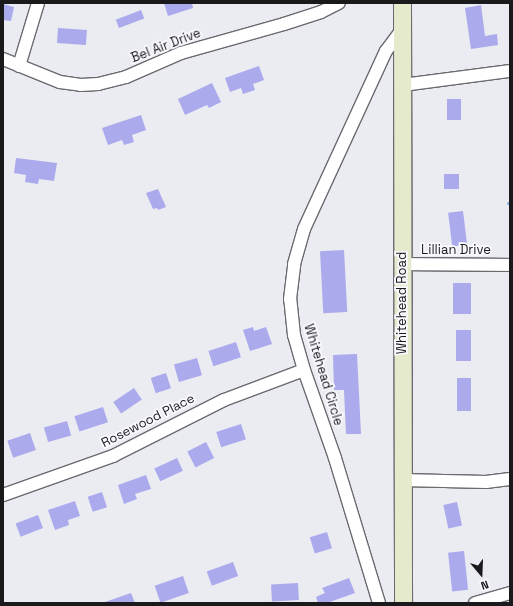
<!DOCTYPE html>
<html>
<head>
<meta charset="utf-8">
<style>
	body { margin:0 }
	#map { position:relative; width:513px; height:606px; overflow:hidden; background:#ebebf2; font-family:"Space Grotesk",sans-serif }
	div>[style] { position:absolute }
	[style*='--x'] { left:calc(var(--x)*1px); top:calc(var(--y)*1px); width:calc(var(--w)*1px); rotate:calc(var(--a)*1deg) }
	.stream>* { height:3px; margin:-1.5px; padding:0 1.5px; transform-origin:1.5px; border-radius:1.5px; background:#84aee8 }
	.building>* { inset:0; background:#aaaaed; transform-origin:0 0 }
	.roads { filter:drop-shadow(1px 0 #6a6a70) drop-shadow(-1px 0 #6a6a70) drop-shadow(0 1px #6a6a70) drop-shadow(0 -1px #6a6a70) }
	.minor>* { height:12px; margin:-6px; padding:0 6px; transform-origin:6px; border-radius:6px; background:#fff }
	.secondary>* { height:17px; margin:-8.5px; padding:0 8.5px; transform-origin:8.5px; border-radius:8.5px; background:#e5eacc }
	span { translate:-50% -50%; white-space:nowrap; text-align:center; line-height:1.15; -webkit-text-stroke:3.5px #f9f9ff; paint-order:stroke }
	.street-label { font-size:13px; color:#1a1a1c }
	.frame { position:absolute; inset:0; border:4px solid #1a1a1c; pointer-events:none }
	.north { position:absolute; left:461px; top:554px; width:40px; height:40px; -webkit-text-stroke:3px #f9f9ff; paint-order:stroke; rotate:161deg; font-size:11px; font-weight:700; line-height:16px; text-align:center; color:#1a1a1c }
	.north::after { content:''; display:block; margin:auto; width:14px; height:18px; background:#1a1a1c; clip-path:polygon(50% 0,100% 100%,50% 72%,0 100%) }
</style>
</head>
<body>
<div id="map">
	<div class="stream">
		<div style="--x:508;--y:203;--w:2;--a:0"></div>
	</div>
	<div class="building">
		<div style="clip-path:polygon(164px 3px,192px 3px,193px 8px,168px 16px)"></div>
		<div style="clip-path:polygon(3px 4px,14px 7px,11px 21px,3px 20px)"></div>
		<div style="clip-path:polygon(481px 5px,485px 36px,497px 34px,498px 45px,471px 49px,465px 8px)"></div>
		<div style="left:141px;top:10px;width:9px;height:27px;rotate:69deg"></div>
		<div style="left:58px;top:28px;width:29px;height:15px;rotate:4deg"></div>
		<div style="clip-path:polygon(259px 66px,264px 80px,253px 84px,255px 90px,243px 94px,241px 88px,230px 92px,225px 78px)"></div>
		<div style="clip-path:polygon(212px 83px,221px 102px,209px 108px,207px 105px,185px 115px,178px 99px)"></div>
		<div style="left:461px;top:99px;width:21px;height:14px;rotate:90deg"></div>
		<div style="clip-path:polygon(141px 115px,146px 130px,132px 135px,134px 142px,124px 145px,122px 140px,108px 145px,102px 128px)"></div>
		<div style="clip-path:polygon(16px 158px,57px 163px,54px 181px,39px 179px,38px 184px,25px 182px,26px 175px,14px 173px)"></div>
		<div style="left:459px;top:174px;width:15px;height:15px;rotate:90deg"></div>
		<div style="clip-path:polygon(158px 189px,166px 207px,158px 210px,157px 208px,153px 209px,146px 193px)"></div>
		<div style="left:463px;top:211px;width:34px;height:15px;rotate:83deg"></div>
		<div style="left:344px;top:250px;width:62px;height:24px;rotate:87deg"></div>
		<div style="left:453px;top:283px;width:18px;height:31px"></div>
		<div style="clip-path:polygon(253px 327px,254px 331px,266px 327px,272px 344px,250px 351px,243px 330px)"></div>
		<div style="left:456px;top:330px;width:15px;height:31px"></div>
		<div style="left:236px;top:342px;width:16px;height:29px;rotate:72deg"></div>
		<div style="clip-path:polygon(357px 354px,361px 434px,346px 434px,344px 390px,334px 390px,333px 355px)"></div>
		<div style="left:197px;top:358px;width:18px;height:24px;rotate:74deg"></div>
		<div style="left:166px;top:373px;width:16px;height:16px;rotate:72deg"></div>
		<div style="left:457px;top:378px;width:14px;height:33px"></div>
		<div style="left:134px;top:388px;width:14px;height:25px;rotate:56deg"></div>
		<div style="left:103px;top:407px;width:16px;height:30px;rotate:72deg"></div>
		<div style="left:67px;top:421px;width:15px;height:24px;rotate:74deg"></div>
		<div style="left:241px;top:424px;width:16px;height:26px;rotate:72deg"></div>
		<div style="left:30px;top:433px;width:18px;height:24px;rotate:71deg"></div>
		<div style="left:206px;top:442px;width:18px;height:21px;rotate:63deg"></div>
		<div style="left:177px;top:458px;width:14px;height:25px;rotate:65deg"></div>
		<div style="clip-path:polygon(146px 475px,151px 489px,135px 494px,137px 499px,124px 504px,118px 485px)"></div>
		<div style="left:102px;top:492px;width:16px;height:15px;rotate:72deg"></div>
		<div style="clip-path:polygon(75px 501px,80px 516px,68px 520px,69px 525px,55px 530px,48px 510px)"></div>
		<div style="left:457px;top:502px;width:24px;height:14px;rotate:78deg"></div>
		<div style="left:38px;top:515px;width:14px;height:24px;rotate:69deg"></div>
		<div style="left:327px;top:532px;width:17px;height:18px;rotate:73deg"></div>
		<div style="left:464px;top:551px;width:39px;height:16px;rotate:84deg"></div>
		<div style="left:233px;top:562px;width:15px;height:28px;rotate:70deg"></div>
		<div style="left:183px;top:576px;width:18px;height:30px;rotate:71deg"></div>
		<div style="clip-path:polygon(349px 578px,355px 593px,327px 603px,318px 603px,316px 597px,325px 593px,322px 588px)"></div>
		<div style="left:298px;top:583px;width:17px;height:27px;rotate:87deg"></div>
		<div style="clip-path:polygon(131px 593px,135px 603px,102px 603px)"></div>
	</div>
	<div class="roads">
		<div class="minor">
			<div style="--x:3;--y:59;--w:61;--a:22"></div>
			<div style="--x:60;--y:82;--w:21;--a:8"></div>
			<div style="--x:81;--y:85;--w:17;--a:-3"></div>
			<div style="--x:98;--y:84;--w:29;--a:-14"></div>
			<div style="--x:126;--y:77;--w:60;--a:-23.6"></div>
			<div style="--x:181;--y:53;--w:107;--a:-15.7"></div>
			<div style="--x:284;--y:24;--w:39;--a:-18"></div>
			<div style="--x:321;--y:12;--w:20;--a:-27"></div>
			<div style="--x:19;--y:66;--w:66;--a:-73.2"></div>
			<div style="--x:403;--y:85;--w:108;--a:-7.5"></div>
			<div style="--x:402;--y:264;--w:108;--a:0.5"></div>
			<div style="--x:402;--y:480;--w:84;--a:1.4"></div>
			<div style="--x:486;--y:482;--w:24;--a:-7"></div>
			<div style="--x:3;--y:495;--w:117;--a:-19.5"></div>
			<div style="--x:113;--y:456;--w:124;--a:-26.8"></div>
			<div style="--x:224;--y:400;--w:85;--a:-20.6"></div>
			<div style="--x:379;--y:603;--w:152;--a:-106.9"></div>
			<div style="--x:335;--y:458;--w:93;--a:-109.4"></div>
			<div style="--x:304;--y:370;--w:36;--a:-106"></div>
			<div style="--x:294;--y:335;--w:36;--a:-96"></div>
			<div style="--x:290;--y:299;--w:35;--a:-83"></div>
			<div style="--x:294;--y:264;--w:36;--a:-74"></div>
			<div style="--x:304;--y:229;--w:196;--a:-65.3"></div>
			<div style="--x:386;--y:51;--w:26;--a:-53"></div>
			<div style="--x:475;--y:603;--w:36;--a:-16"></div>
		</div>
		<div class="secondary">
			<div style="--x:402;--y:3;--w:600;--a:89.9"></div>
		</div>
	</div>
	<div class="street-label">
		<span style="left:166px;top:46px;rotate:-21deg">Bel Air Drive</span>
		<span style="left:456px;top:250px">Lillian Drive</span>
		<span style="left:402px;top:303px;rotate:-90deg">Whitehead Road</span>
		<span style="left:323px;top:375px;rotate:73deg">Whitehead Circle</span>
		<span style="left:148px;top:421px;rotate:-27deg">Rosewood Place</span>
	</div>
	<div class="frame"></div>
	<div class="north">N</div>
</div>
</body>
</html>
